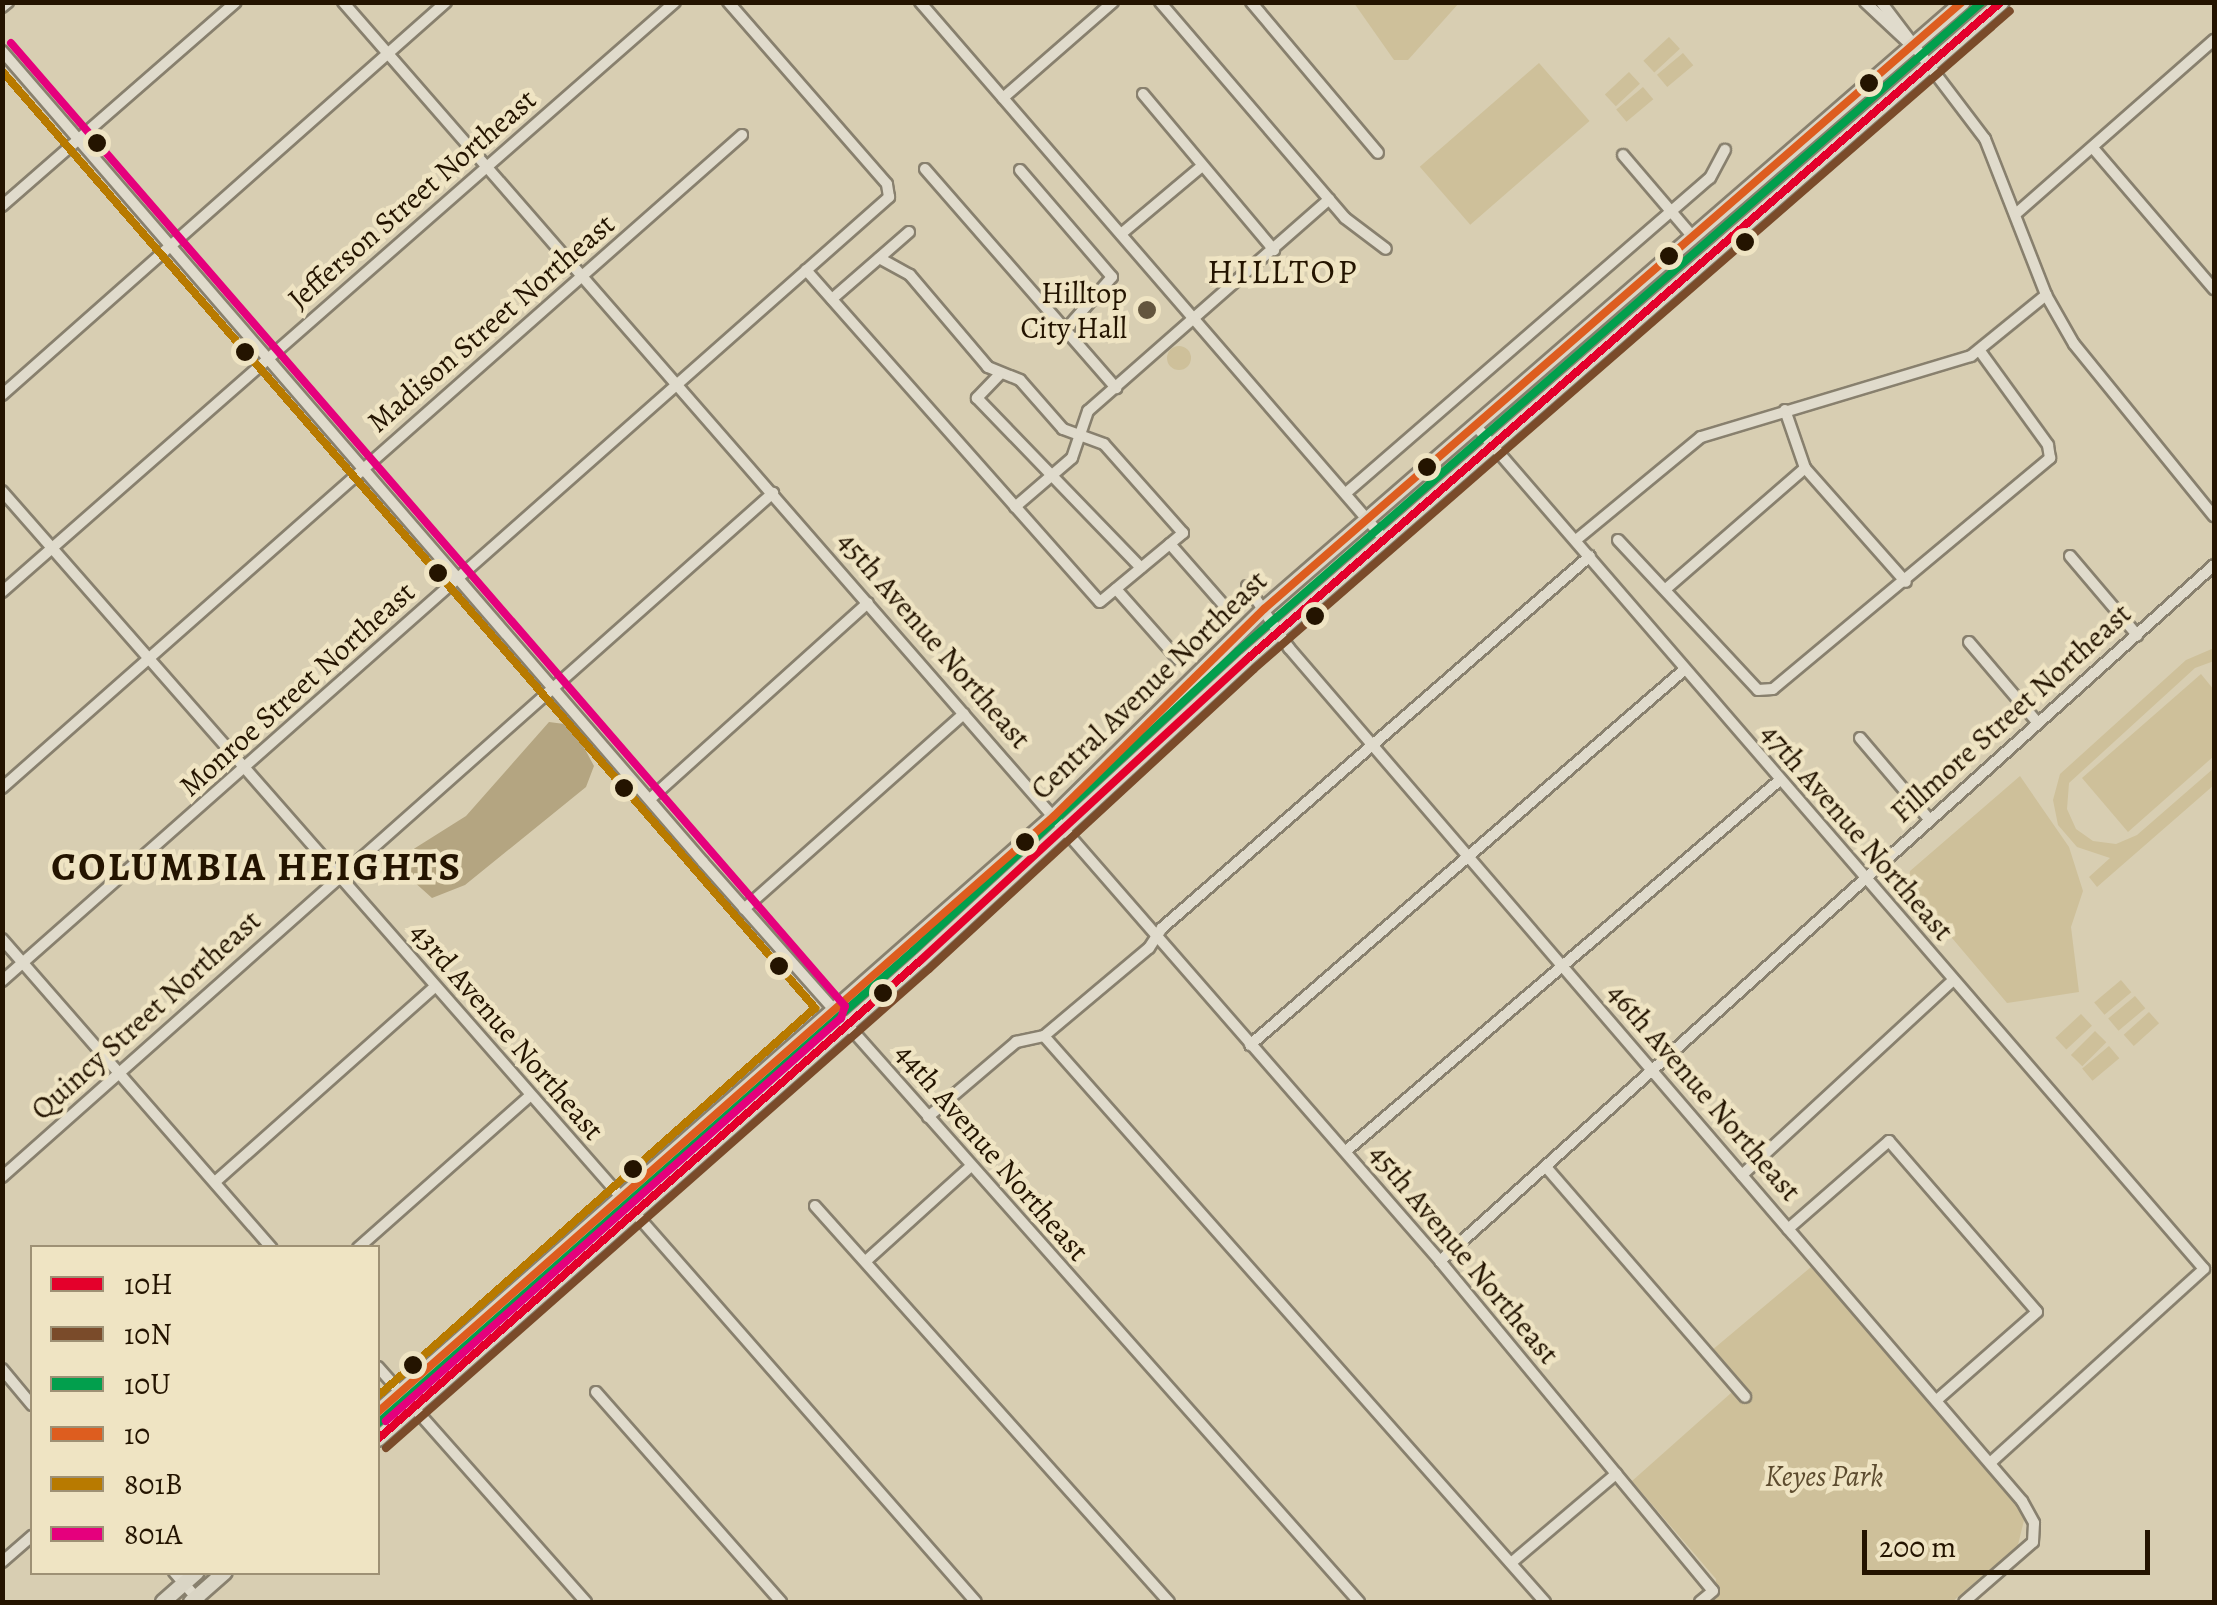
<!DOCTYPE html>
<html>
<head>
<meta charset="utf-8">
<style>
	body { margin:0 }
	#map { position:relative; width:2217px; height:1605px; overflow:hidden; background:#d8ceb2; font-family:Alegreya,serif }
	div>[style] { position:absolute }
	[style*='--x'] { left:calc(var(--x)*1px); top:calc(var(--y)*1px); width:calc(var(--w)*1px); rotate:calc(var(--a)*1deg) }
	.green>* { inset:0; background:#cec09a; transform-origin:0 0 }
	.round { border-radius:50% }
	.water>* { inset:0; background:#b4a581 }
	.roads { filter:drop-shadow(2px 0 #88806e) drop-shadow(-2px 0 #88806e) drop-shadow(0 2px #88806e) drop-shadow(0 -2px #88806e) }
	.minor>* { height:10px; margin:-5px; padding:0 5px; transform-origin:5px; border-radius:5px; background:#e0dbcc }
	.major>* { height:14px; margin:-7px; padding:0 7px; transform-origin:7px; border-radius:7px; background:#dad5c5 }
	.bus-1>* { height:8px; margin:-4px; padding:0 4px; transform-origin:4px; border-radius:4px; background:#e4002b }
	.bus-2>* { height:8px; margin:-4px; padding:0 4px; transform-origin:4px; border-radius:4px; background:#7a4b2a }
	.bus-3>* { height:8px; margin:-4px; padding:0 4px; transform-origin:4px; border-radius:4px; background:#029f4d }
	.bus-4>* { height:8px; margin:-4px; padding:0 4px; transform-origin:4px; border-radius:4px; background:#dd5d1f }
	.bus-5>* { height:8px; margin:-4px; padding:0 4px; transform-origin:4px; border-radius:4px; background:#b87a00 }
	.bus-6>* { height:8px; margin:-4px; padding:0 4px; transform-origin:4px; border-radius:4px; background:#e5007d }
	.dots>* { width:28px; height:28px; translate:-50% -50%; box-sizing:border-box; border:5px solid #efe4c3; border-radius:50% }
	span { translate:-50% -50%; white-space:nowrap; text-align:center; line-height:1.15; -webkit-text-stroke:9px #efe4c3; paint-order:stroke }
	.street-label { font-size:30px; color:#241400 }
	.poi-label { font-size:30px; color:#241400 }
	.right { translate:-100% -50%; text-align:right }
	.park-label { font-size:30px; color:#5d4c2f; font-style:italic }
	.quarter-label { font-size:35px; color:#241400; letter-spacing:2.5px }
	.district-label { font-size:40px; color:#241400; font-weight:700; letter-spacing:2.5px }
	.frame { position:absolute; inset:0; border:5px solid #241400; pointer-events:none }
	.legend { position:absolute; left:30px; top:1245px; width:350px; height:330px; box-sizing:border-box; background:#efe4c3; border:2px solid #9e9175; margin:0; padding:12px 18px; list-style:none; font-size:30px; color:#241400 }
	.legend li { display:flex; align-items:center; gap:20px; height:50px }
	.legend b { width:50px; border:2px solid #9e9175 }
	.scale { position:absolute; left:1862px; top:1530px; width:288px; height:45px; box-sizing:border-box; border:5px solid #241400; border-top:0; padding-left:12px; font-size:30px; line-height:35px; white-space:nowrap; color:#241400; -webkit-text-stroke:8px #efe4c3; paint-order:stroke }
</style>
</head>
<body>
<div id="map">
	<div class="green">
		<div style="clip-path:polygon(1354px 3px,1459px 3px,1408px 60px,1394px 60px)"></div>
		<div style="left:1669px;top:37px;width:16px;height:35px;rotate:47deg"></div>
		<div style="left:1683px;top:53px;width:16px;height:34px;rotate:50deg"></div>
		<div style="left:1539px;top:63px;width:77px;height:158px;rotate:49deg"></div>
		<div style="left:1629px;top:72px;width:16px;height:33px;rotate:47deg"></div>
		<div style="left:1643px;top:87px;width:16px;height:35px;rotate:50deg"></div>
		<div class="round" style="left:1167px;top:346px;width:24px;height:24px"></div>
		<div style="clip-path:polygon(2214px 648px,2214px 661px,2195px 668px,2069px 783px,2067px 809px,2076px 829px,2093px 841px,2116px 844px,2137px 835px,2214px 768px,2214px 785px,2097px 887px,2089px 877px,2110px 858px,2077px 847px,2058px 825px,2053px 800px,2060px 774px,2186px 660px)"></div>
		<div style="clip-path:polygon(2201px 674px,2214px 690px,2214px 756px,2128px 832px,2082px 778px)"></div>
		<div style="clip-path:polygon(2020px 776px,2069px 847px,2083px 891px,2071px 927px,2079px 992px,2007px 1003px,1908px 886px,1910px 871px)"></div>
		<div style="left:2121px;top:980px;width:16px;height:35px;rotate:50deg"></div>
		<div style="left:2135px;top:996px;width:16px;height:35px;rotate:50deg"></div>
		<div style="left:2149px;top:1012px;width:15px;height:34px;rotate:48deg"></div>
		<div style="left:2081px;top:1014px;width:16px;height:35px;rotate:47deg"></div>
		<div style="left:2095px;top:1031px;width:16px;height:34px;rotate:45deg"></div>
		<div style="left:2109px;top:1046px;width:16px;height:35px;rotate:50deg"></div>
		<div style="clip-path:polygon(1811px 1267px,2025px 1516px,2018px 1545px,1952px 1602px,1714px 1602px,1716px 1579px,1632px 1481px,1740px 1385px,1711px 1351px)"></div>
	</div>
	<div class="water">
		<div style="clip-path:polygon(549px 722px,572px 725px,594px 766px,586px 787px,465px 885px,432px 898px,402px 871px,412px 850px,466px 816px)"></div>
	</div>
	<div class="roads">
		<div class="minor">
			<div style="--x:343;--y:2;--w:1670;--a:48.93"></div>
			<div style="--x:1440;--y:1261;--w:428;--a:50.4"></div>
			<div style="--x:1713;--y:1591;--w:17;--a:140"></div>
			<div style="--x:920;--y:2;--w:710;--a:49.17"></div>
			<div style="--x:1160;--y:2;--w:284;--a:49.4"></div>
			<div style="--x:1345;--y:218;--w:51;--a:37.1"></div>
			<div style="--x:1251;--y:2;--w:197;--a:49.9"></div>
			<div style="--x:1865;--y:2;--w:66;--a:43.2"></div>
			<div style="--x:1881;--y:2;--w:172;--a:52.8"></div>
			<div style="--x:1985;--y:139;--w:168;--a:68.6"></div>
			<div style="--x:2046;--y:295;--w:56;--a:60.3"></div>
			<div style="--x:2074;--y:344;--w:222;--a:50.9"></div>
			<div style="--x:2;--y:7;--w:8;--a:-40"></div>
			<div style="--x:2;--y:51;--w:1072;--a:49.16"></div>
			<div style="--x:703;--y:862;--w:989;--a:48.44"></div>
			<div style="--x:1143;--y:94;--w:204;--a:50"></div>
			<div style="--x:1003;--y:98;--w:146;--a:-41.1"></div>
			<div style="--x:2093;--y:148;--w:186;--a:49.4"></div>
			<div style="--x:1623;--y:155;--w:108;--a:49.5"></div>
			<div style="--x:925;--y:169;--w:291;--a:48.9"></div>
			<div style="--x:1020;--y:170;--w:141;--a:49.3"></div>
			<div style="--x:1112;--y:277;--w:68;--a:131.4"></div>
			<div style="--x:2;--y:206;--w:310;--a:-41.1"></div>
			<div style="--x:2018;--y:212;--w:261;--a:-41.3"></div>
			<div style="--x:1121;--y:234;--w:106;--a:-40"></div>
			<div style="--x:806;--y:270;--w:443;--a:48.5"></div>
			<div style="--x:1100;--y:602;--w:108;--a:-39.7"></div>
			<div style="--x:1183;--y:533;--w:119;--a:-131.6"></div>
			<div style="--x:1104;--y:444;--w:44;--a:-159.9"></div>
			<div style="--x:1063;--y:429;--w:65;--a:-131.3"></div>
			<div style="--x:1020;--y:380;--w:35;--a:-158"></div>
			<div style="--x:988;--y:367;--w:121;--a:-130.3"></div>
			<div style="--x:910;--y:275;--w:35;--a:-151"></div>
			<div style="--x:832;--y:299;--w:102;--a:-41"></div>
			<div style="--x:1001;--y:373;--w:35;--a:134"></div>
			<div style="--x:977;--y:398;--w:236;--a:46"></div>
			<div style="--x:2;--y:395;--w:593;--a:-41.51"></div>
			<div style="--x:1785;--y:410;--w:61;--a:71"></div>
			<div style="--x:1805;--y:468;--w:152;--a:48.5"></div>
			<div style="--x:1475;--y:425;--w:1115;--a:49.18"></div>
			<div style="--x:2204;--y:1269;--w:289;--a:137.8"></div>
			<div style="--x:2;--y:491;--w:1477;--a:48.76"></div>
			<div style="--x:1346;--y:493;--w:481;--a:-40.9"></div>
			<div style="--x:1710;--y:178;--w:32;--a:-62"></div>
			<div style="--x:1015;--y:507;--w:75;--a:-40.7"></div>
			<div style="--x:1072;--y:458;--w:50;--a:-71.2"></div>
			<div style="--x:1088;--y:411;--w:321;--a:-41.3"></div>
			<div style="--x:1576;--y:540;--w:162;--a:-39.5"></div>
			<div style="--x:1701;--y:437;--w:282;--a:-16.7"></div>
			<div style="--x:1971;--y:356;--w:97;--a:-39.1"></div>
			<div style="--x:1618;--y:540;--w:205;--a:47"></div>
			<div style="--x:1758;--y:690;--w:15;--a:-4"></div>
			<div style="--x:1773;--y:689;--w:361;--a:-39.8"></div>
			<div style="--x:2050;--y:458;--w:13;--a:-99"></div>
			<div style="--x:2048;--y:445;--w:116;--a:-125.9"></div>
			<div style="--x:2070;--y:556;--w:104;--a:49.7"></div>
			<div style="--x:1247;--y:586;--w:75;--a:55.9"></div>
			<div style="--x:1289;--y:648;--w:1125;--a:49.33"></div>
			<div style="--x:2022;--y:1501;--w:25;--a:61"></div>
			<div style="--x:2034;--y:1523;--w:19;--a:93"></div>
			<div style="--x:2033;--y:1542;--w:91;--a:139"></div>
			<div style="--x:1667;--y:588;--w:183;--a:-41"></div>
			<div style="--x:1116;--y:589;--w:94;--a:48.5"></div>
			<div style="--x:1178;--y:659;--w:70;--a:-44.4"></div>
			<div style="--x:1228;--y:610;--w:88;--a:-131.3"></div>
			<div style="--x:2;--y:592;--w:895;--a:-41.24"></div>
			<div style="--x:1969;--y:642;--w:105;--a:49.6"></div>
			<div style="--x:1860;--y:738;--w:105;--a:49.6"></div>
			<div style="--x:2;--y:788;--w:987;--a:-41.43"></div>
			<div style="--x:650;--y:799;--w:293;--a:-42"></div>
			<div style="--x:744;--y:909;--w:294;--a:-41.6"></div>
			<div style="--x:2;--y:939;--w:410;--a:48.9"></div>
			<div style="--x:2;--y:981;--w:1184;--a:-41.47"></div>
			<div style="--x:889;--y:197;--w:13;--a:-99"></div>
			<div style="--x:887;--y:184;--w:242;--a:-131.1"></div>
			<div style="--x:1044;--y:1036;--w:756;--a:48.49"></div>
			<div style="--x:1250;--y:1045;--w:574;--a:-40.83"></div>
			<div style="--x:928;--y:1117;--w:116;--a:-40.4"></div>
			<div style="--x:1016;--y:1042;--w:29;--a:-12"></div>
			<div style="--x:1044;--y:1036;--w:137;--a:-40"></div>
			<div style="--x:1149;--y:948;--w:24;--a:-57"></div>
			<div style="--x:1162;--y:928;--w:567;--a:-41"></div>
			<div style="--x:1346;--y:1151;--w:571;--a:-40.53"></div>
			<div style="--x:1546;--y:1167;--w:304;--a:49.1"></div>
			<div style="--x:1742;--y:1175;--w:287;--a:-42.7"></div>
			<div style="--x:2;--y:1177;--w:1031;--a:-41.58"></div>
			<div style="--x:215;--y:1182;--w:294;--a:-41.6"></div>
			<div style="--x:815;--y:1206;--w:531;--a:48.21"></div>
			<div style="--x:1788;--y:1229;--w:134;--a:-41.1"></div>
			<div style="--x:1889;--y:1141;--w:226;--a:49.1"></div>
			<div style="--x:2037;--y:1312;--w:133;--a:138.7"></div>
			<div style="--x:358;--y:1248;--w:230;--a:-41.5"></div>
			<div style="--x:867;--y:1260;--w:140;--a:-42.1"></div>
			<div style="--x:1440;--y:1261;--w:1041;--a:-41.96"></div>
			<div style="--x:378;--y:1367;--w:314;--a:48.5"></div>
			<div style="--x:2;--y:1369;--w:47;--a:50.2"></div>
			<div style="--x:596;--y:1392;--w:280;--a:48.6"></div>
			<div style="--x:2;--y:1562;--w:40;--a:-41"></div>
			<div style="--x:1511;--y:1563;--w:138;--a:-40.3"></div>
			<div style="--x:174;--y:1572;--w:40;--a:49"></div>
		</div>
		<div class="major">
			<div style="--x:378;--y:1412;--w:901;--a:-41.4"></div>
			<div style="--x:1054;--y:816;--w:295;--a:-44.6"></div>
			<div style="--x:1264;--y:609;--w:926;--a:-40.97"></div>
			<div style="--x:378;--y:1439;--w:724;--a:-41.42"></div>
			<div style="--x:921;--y:960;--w:442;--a:-42.7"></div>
			<div style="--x:1246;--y:660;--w:1002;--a:-41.04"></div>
			<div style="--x:163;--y:1602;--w:45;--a:-41.4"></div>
			<div style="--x:191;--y:1602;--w:45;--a:-41.4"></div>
		</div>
	</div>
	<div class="bus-1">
		<div style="--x:378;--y:1439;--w:724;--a:-41.42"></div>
		<div style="--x:921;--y:960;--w:442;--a:-42.7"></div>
		<div style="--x:1246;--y:660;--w:1001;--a:-41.07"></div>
	</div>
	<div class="bus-2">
		<div style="--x:386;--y:1448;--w:724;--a:-41.42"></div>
		<div style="--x:929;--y:969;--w:442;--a:-42.7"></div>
		<div style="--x:1254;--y:669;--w:1002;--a:-41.04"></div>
	</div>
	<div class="bus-3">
		<div style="--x:378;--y:1423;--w:713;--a:-41.42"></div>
		<div style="--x:913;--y:951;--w:442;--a:-42.7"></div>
		<div style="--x:1238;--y:651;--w:987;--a:-41.1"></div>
	</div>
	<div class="bus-4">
		<div style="--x:378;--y:1412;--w:901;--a:-41.4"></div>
		<div style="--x:1054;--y:816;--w:295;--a:-44.6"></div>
		<div style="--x:1264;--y:609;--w:925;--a:-41.01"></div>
	</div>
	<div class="bus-5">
		<div style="--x:2;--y:71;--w:1241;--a:49.05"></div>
		<div style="--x:815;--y:1008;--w:584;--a:138.4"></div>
	</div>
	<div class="bus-6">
		<div style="--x:11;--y:43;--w:1274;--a:49.11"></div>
		<div style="--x:845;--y:1006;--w:13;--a:108"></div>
		<div style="--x:841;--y:1018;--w:608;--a:138.47"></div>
	</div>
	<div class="dots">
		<div style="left:1869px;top:83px;background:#241400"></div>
		<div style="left:97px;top:143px;background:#241400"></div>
		<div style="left:1745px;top:242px;background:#241400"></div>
		<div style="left:1669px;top:256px;background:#241400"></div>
		<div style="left:1147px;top:310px;background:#63553e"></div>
		<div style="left:245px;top:352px;background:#241400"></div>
		<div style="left:1427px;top:467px;background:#241400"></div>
		<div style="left:438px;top:573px;background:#241400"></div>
		<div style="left:1315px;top:616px;background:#241400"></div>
		<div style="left:624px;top:788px;background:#241400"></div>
		<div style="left:1025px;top:842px;background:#241400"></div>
		<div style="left:779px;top:966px;background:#241400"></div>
		<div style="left:883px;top:993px;background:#241400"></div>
		<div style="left:633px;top:1169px;background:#241400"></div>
		<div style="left:413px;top:1365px;background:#241400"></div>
	</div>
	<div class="street-label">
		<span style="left:412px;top:199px;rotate:-41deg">Jefferson Street Northeast</span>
		<span style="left:491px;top:323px;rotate:-41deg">Madison Street Northeast</span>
		<span style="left:934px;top:640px;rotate:49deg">45th Avenue Northeast</span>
		<span style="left:1149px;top:685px;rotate:-44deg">Central Avenue Northeast</span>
		<span style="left:297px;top:689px;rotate:-42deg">Monroe Street Northeast</span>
		<span style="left:2011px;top:713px;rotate:-42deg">Fillmore Street Northeast</span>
		<span style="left:1857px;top:832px;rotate:49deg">47th Avenue Northeast</span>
		<span style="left:146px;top:1015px;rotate:-42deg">Quincy Street Northeast</span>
		<span style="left:507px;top:1031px;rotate:49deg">43rd Avenue Northeast</span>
		<span style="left:1704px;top:1092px;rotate:49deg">46th Avenue Northeast</span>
		<span style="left:992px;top:1152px;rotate:49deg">44th Avenue Northeast</span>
		<span style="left:1464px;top:1254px;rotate:50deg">45th Avenue Northeast</span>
	</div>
	<div class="poi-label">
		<span class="right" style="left:1127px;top:310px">Hilltop<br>City Hall</span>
	</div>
	<div class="park-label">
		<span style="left:1824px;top:1476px">Keyes Park</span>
	</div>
	<div class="quarter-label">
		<span style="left:1283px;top:271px">HILLTOP</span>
	</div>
	<div class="district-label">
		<span style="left:257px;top:867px">COLUMBIA HEIGHTS</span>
	</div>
	<div class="frame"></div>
	<ul class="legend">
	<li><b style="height:12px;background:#e4002b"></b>10H</li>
	<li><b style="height:12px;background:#7a4b2a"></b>10N</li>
	<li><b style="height:12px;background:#029f4d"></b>10U</li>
	<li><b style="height:12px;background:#dd5d1f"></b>10</li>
	<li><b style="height:12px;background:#b87a00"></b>801B</li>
	<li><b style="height:12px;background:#e5007d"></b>801A</li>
	</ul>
	<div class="scale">200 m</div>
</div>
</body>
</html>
